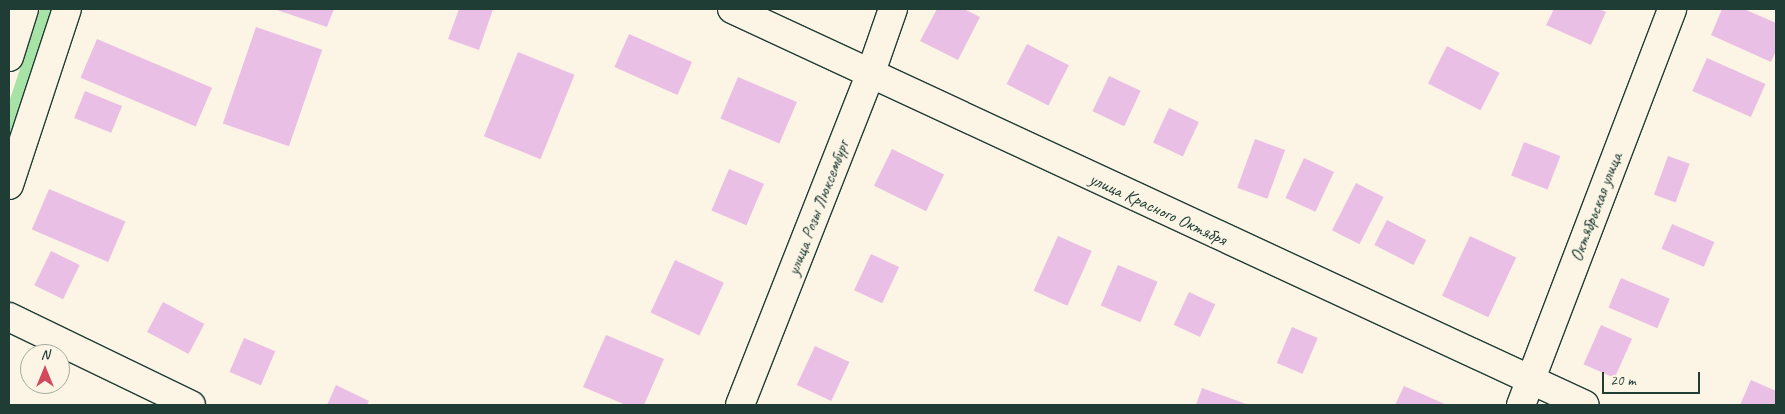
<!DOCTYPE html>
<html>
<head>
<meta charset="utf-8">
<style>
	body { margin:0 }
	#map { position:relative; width:1785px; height:414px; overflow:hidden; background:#fcf5e5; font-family:Caveat,sans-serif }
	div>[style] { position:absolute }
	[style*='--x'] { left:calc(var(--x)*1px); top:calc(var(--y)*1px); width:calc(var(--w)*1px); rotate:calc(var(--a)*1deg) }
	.green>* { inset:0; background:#a7e2a7 }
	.building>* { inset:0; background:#eabfe5; transform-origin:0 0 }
	.roads { filter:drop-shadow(1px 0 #1f3d34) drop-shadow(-1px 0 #1f3d34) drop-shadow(0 1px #1f3d34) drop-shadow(0 -1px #1f3d34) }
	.pedestrian>* { height:28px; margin:-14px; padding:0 14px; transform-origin:14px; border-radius:14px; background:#fcf5e5 }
	.minor>* { height:28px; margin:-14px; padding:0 14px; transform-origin:14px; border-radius:14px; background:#fcf5e5 }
	.secondary>* { height:28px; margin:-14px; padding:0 14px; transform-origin:14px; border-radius:14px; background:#fcf5e5 }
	span { translate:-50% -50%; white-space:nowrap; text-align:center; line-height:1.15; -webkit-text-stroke:4px #fcf5e5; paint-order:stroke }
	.street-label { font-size:18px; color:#1f3d34 }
	.frame { position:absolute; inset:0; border:10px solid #1f3d34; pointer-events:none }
	.north { position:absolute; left:20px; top:344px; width:50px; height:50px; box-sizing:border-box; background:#fcf5e5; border:1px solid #a4ab9e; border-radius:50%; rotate:0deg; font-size:14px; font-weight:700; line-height:20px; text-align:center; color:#1f3d34 }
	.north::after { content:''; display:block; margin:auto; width:18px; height:22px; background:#d1495b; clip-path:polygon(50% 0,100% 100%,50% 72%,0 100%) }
	.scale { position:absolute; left:1602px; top:372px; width:98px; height:22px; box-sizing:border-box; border:2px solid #1f3d34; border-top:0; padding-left:6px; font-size:15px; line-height:18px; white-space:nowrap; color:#1f3d34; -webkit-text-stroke:4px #fcf5e5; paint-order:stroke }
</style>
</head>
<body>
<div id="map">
	<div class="green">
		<div style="clip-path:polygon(40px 9px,56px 9px,9px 155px,9px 102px)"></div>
	</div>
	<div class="building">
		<div style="clip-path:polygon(274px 9px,334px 9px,327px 27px)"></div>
		<div style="clip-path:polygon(459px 9px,493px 9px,479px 50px,448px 39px)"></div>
		<div style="clip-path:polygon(937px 9px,964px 9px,980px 17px,958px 60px,920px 41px)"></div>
		<div style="clip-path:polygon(1554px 9px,1599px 9px,1606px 12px,1591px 45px,1546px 25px)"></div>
		<div style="clip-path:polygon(1722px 9px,1744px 9px,1776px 23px,1776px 51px,1771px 62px,1711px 35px)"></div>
		<div style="left:256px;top:27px;width:70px;height:102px;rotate:19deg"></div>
		<div style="left:629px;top:34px;width:69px;height:36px;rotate:24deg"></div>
		<div style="left:97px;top:39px;width:125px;height:42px;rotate:23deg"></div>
		<div style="left:1027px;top:44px;width:47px;height:45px;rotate:27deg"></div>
		<div style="left:1447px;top:46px;width:59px;height:42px;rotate:27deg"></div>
		<div style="left:518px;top:52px;width:61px;height:91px;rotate:22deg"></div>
		<div style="left:1707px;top:58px;width:64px;height:36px;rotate:24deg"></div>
		<div style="left:1109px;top:76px;width:35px;height:39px;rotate:25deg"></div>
		<div style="left:738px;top:77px;width:64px;height:45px;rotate:23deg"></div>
		<div style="left:85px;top:91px;width:40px;height:29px;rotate:22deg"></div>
		<div style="left:1169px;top:108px;width:33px;height:38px;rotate:25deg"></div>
		<div style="left:1255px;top:139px;width:32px;height:52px;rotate:20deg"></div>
		<div style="left:1524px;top:142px;width:39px;height:36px;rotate:21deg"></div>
		<div style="left:892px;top:149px;width:58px;height:41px;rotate:26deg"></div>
		<div style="left:1668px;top:156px;width:23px;height:41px;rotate:20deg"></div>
		<div style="left:1304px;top:158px;width:33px;height:44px;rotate:25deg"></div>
		<div style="left:729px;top:169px;width:38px;height:45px;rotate:23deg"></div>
		<div style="left:1356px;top:183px;width:31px;height:53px;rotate:27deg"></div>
		<div style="left:49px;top:189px;width:83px;height:44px;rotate:23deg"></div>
		<div style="left:1387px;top:220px;width:44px;height:28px;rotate:27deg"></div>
		<div style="left:1672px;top:224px;width:46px;height:27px;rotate:23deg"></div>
		<div style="left:1058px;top:236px;width:37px;height:60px;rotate:24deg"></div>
		<div style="left:1470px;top:236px;width:51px;height:66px;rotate:25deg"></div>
		<div style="left:51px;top:251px;width:32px;height:38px;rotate:26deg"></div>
		<div style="left:871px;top:254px;width:31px;height:40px;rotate:25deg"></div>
		<div style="left:675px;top:260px;width:54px;height:58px;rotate:25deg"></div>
		<div style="left:1118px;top:265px;width:43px;height:44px;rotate:23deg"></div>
		<div style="left:1621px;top:278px;width:53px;height:32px;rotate:23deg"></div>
		<div style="left:1189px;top:292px;width:29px;height:36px;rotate:25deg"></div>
		<div style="left:163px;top:302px;width:47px;height:34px;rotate:28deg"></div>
		<div style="left:1601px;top:325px;width:34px;height:43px;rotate:24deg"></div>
		<div style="left:1292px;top:327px;width:28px;height:39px;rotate:23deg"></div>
		<div style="clip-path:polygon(606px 335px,664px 359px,644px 405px,626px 405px,583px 387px)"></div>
		<div style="left:244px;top:338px;width:34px;height:37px;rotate:23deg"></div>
		<div style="left:815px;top:346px;width:38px;height:43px;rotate:25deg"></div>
		<div style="clip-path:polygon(1751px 380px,1776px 391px,1776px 405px,1740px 405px)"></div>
		<div style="clip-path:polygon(336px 385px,369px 401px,367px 405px,327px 405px)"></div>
		<div style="clip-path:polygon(1404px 386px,1447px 405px,1395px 405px)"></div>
		<div style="clip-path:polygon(1202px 388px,1249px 405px,1196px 405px)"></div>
	</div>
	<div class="roads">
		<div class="pedestrian">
			<div style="--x:9;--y:57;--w:50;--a:-72.6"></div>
		</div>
		<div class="minor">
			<div style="--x:732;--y:9;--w:940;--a:24.9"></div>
			<div style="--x:9;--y:317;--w:202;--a:25.8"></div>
			<div style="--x:740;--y:405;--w:355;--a:-68.5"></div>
			<div style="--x:870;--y:75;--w:70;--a:-70.8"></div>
			<div style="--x:1521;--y:405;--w:424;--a:-69.1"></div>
		</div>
		<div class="secondary">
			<div style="--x:9;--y:185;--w:185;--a:-71.8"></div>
		</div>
	</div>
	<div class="street-label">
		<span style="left:1596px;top:207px;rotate:-69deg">Октябрьская улица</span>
		<span style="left:818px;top:208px;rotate:-69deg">улица Розы Люксембург</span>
		<span style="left:1158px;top:209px;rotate:25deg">улица Красного Октября</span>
	</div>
	<div class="frame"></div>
	<div class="north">N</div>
	<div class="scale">20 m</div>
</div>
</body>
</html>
